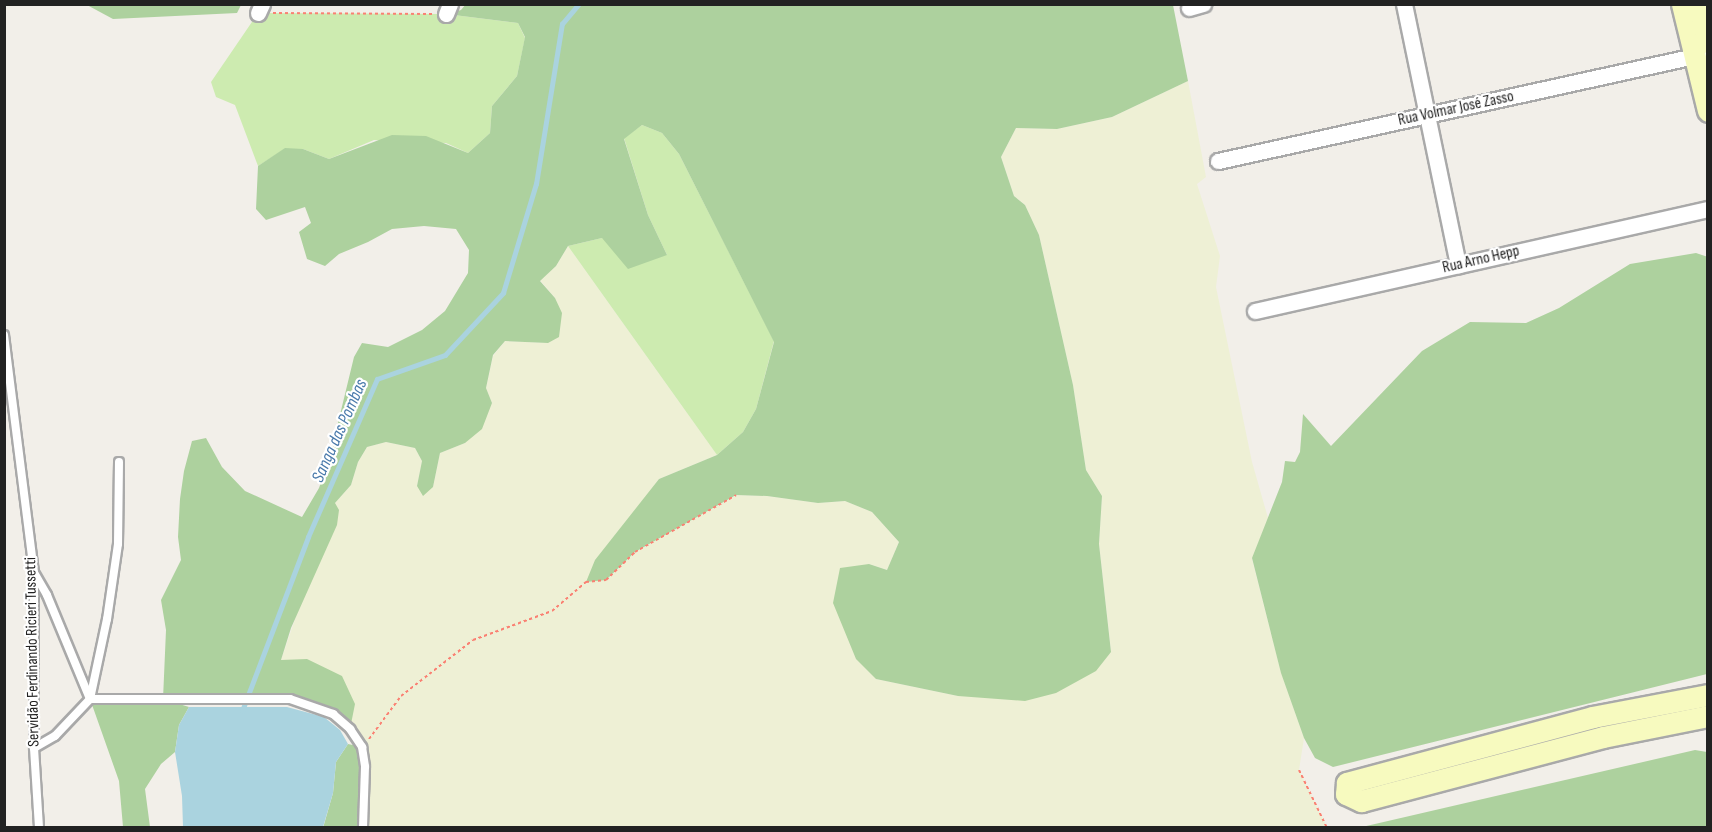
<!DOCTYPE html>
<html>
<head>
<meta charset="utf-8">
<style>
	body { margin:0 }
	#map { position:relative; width:1712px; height:832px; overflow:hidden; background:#f2efe9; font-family:"Sofia Sans Condensed",sans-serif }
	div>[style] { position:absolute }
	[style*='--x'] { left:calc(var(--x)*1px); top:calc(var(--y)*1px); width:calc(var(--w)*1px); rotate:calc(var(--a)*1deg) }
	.farmland>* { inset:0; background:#eef0d5 }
	.grass>* { inset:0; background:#cdebb0 }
	.forest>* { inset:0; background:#add19e }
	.water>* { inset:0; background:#aad3df }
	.stream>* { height:4.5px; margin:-2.25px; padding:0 2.25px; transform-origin:2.25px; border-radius:2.25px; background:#aad3df }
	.path>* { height:2px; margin-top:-1px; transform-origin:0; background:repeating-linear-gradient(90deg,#fa8072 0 3px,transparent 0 6px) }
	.roads { filter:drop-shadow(2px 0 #a9a9a9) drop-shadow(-2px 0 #a9a9a9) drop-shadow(0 2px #a9a9a9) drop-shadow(0 -2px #a9a9a9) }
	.lane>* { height:8px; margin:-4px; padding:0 4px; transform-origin:4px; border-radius:4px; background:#fff }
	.street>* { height:15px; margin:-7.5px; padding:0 7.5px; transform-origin:7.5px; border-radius:7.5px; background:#fff }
	.secondary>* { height:21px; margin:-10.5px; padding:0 10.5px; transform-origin:10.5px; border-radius:10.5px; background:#f7fabf }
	span { translate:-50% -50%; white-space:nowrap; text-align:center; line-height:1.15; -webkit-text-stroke:4.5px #fff; paint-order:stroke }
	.street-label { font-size:16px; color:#222 }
	.water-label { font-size:18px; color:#4a7aab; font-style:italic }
	.frame { position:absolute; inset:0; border:6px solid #222; pointer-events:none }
</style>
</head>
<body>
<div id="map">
	<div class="farmland">
		<div style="clip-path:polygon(1188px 81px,1206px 177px,1197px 184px,1220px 256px,1216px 287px,1252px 462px,1268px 518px,1252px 559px,1281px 672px,1304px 738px,1299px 770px,1327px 827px,363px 827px,362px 747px,281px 660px,335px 503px,351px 485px,358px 462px,367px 447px,386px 442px,415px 448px,422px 461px,417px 486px,433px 487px,440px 453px,465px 443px,492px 403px,486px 388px,493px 356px,505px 341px,548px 343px,555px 298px,540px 280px,556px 266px,568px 246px,717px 455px,659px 479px,640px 505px,606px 580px,635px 552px,736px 495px,767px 496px,818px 503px,845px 501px,872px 512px,899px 542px,887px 570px,869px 564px,876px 679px,958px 696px,1111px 651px,1099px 544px,1102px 496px,1086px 470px,1073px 385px,1039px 235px,1025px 205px,1014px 196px,1001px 157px,1016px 128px,1057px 129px,1112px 117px)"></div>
	</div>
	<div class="grass">
		<div style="clip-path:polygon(258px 13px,446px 14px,518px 23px,525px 38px,517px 76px,492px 106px,490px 133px,468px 153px,446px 143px,374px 140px,329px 159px,303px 149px,285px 149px,258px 166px,235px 105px,216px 97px,211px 82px)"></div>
		<div style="clip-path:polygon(642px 125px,662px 133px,679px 154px,774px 341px,756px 409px,743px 432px,717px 455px,568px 246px,602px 238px,667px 255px,648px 215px,624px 138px)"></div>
	</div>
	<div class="forest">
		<div style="clip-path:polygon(466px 4px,1173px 5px,1188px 81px,1112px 117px,1057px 129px,1016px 128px,1001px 157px,1014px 196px,1025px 205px,1039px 235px,1073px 385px,1086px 470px,1102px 496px,1099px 544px,1111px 652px,1096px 671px,1056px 693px,1025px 701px,958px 696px,876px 679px,856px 659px,833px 603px,840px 568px,869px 564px,887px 570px,899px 542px,872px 512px,845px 501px,818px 503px,767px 496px,736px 495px,635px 552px,606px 580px,586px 582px,595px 560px,659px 479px,717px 455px,743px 432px,756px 409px,774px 342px,679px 154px,662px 133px,642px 125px,624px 139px,648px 215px,667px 255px,628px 269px,602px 238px,568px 246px,556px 266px,540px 281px,555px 298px,562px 313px,559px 337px,548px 343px,505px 341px,493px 355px,486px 388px,492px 403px,482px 429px,465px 443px,440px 453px,433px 487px,423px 496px,417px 486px,422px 461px,415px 448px,386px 442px,367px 447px,358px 462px,351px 485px,335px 503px,339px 510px,337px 525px,291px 628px,281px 660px,307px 659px,342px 676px,355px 704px,350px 729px,333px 714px,290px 699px,166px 700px,189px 707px,179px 725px,175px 752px,161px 764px,145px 789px,150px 827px,123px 827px,119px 781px,90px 699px,163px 699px,166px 630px,161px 600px,181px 560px,178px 537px,180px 499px,184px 471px,192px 441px,206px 438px,222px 467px,245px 491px,302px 517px,319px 488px,329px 460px,354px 357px,362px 343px,388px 347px,422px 330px,445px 311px,468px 273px,469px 250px,456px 229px,424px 226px,392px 229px,368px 242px,339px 254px,325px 266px,307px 259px,299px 232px,311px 223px,305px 207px,266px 220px,256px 209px,258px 166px,285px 148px,303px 149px,329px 159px,392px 135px,426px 136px,468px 153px,490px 133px,492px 106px,517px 76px,525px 37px,518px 23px,446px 14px,461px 10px)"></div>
		<div style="clip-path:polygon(87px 5px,241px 5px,237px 13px,113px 19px)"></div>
		<div style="clip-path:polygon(1696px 253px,1708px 257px,1707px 674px,1333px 767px,1315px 758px,1304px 738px,1281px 673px,1252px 558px,1282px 482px,1285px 461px,1295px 462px,1300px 452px,1303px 414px,1331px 446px,1422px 351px,1470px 322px,1526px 323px,1559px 308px,1630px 264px)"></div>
		<div style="clip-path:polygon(348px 744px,362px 747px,363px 827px,323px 828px,333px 793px,336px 762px)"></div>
		<div style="clip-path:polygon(1695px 750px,1707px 752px,1707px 827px,1362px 827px)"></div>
	</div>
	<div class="water">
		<div style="clip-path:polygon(189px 707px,287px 707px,324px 717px,340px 730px,348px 744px,336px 762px,333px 793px,323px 827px,183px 827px,182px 796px,175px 752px,179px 725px)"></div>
	</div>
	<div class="stream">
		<div style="--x:242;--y:711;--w:186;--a:-69.2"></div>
		<div style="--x:308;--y:537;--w:172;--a:-66.4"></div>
		<div style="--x:377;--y:379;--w:72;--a:-19.4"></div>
		<div style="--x:445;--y:355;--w:85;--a:-46.9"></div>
		<div style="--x:503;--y:293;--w:114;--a:-73.2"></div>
		<div style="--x:536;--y:184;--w:162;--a:-80.8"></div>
		<div style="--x:562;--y:24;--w:26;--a:-50"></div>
	</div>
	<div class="path">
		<div style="--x:273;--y:13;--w:159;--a:0.4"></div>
		<div style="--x:369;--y:739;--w:54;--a:-53.3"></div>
		<div style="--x:401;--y:696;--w:91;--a:-37.9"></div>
		<div style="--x:473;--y:640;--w:84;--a:-20.2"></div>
		<div style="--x:552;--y:611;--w:45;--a:-40.5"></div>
		<div style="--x:586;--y:582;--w:20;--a:-6"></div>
		<div style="--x:606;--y:580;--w:40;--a:-44"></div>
		<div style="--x:635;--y:552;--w:116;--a:-29.4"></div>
		<div style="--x:1299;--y:770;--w:64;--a:64.2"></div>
	</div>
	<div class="roads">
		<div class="lane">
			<div style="--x:4;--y:335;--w:241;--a:82.8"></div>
			<div style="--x:34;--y:574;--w:174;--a:90"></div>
			<div style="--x:34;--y:748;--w:80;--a:86.4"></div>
			<div style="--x:119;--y:462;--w:82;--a:90.7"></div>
			<div style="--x:118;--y:544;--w:76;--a:98.3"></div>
			<div style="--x:107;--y:619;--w:82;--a:102"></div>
			<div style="--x:90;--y:699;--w:200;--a:0"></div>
			<div style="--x:290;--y:699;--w:46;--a:19.2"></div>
			<div style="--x:333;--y:714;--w:23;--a:41"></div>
			<div style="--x:350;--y:729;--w:22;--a:56"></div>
			<div style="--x:362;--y:747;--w:20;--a:81"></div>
			<div style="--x:365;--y:767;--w:61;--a:91.9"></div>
			<div style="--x:34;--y:748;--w:24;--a:-30"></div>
			<div style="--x:55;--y:736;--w:51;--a:-46.6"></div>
			<div style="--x:90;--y:699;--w:113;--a:-112.5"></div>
			<div style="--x:47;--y:595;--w:24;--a:-120"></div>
		</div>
		<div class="street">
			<div style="--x:1404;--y:4;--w:267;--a:78.3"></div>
			<div style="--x:1189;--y:8;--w:15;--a:-16"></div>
			<div style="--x:258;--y:13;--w:10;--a:-66"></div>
			<div style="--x:446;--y:14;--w:11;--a:-68"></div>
			<div style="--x:1218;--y:161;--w:502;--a:-12.43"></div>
			<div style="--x:1255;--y:311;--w:464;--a:-12.7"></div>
		</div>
		<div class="secondary">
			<div style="--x:1682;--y:4;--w:110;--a:76.3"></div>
			<div style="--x:1699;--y:4;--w:39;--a:77"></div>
			<div style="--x:1708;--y:695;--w:117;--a:169.2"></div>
			<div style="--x:1593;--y:717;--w:255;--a:165"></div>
			<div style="--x:1347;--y:783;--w:11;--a:95"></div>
			<div style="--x:1346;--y:794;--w:17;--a:25"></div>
			<div style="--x:1361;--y:801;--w:250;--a:-14.8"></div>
			<div style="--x:1603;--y:737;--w:107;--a:-11.3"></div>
		</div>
	</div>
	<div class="street-label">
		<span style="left:1456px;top:109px;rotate:-12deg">Rua Volmar José Zasso</span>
		<span style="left:1481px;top:260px;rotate:-13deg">Rua Arno Hepp</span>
		<span style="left:33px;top:652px;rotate:-91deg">Servidão Ferdinando Ricieri Tussetti</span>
	</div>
	<div class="water-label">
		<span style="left:340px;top:431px;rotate:-66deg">Sanga das Pombas</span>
	</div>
	<div class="frame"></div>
</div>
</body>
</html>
